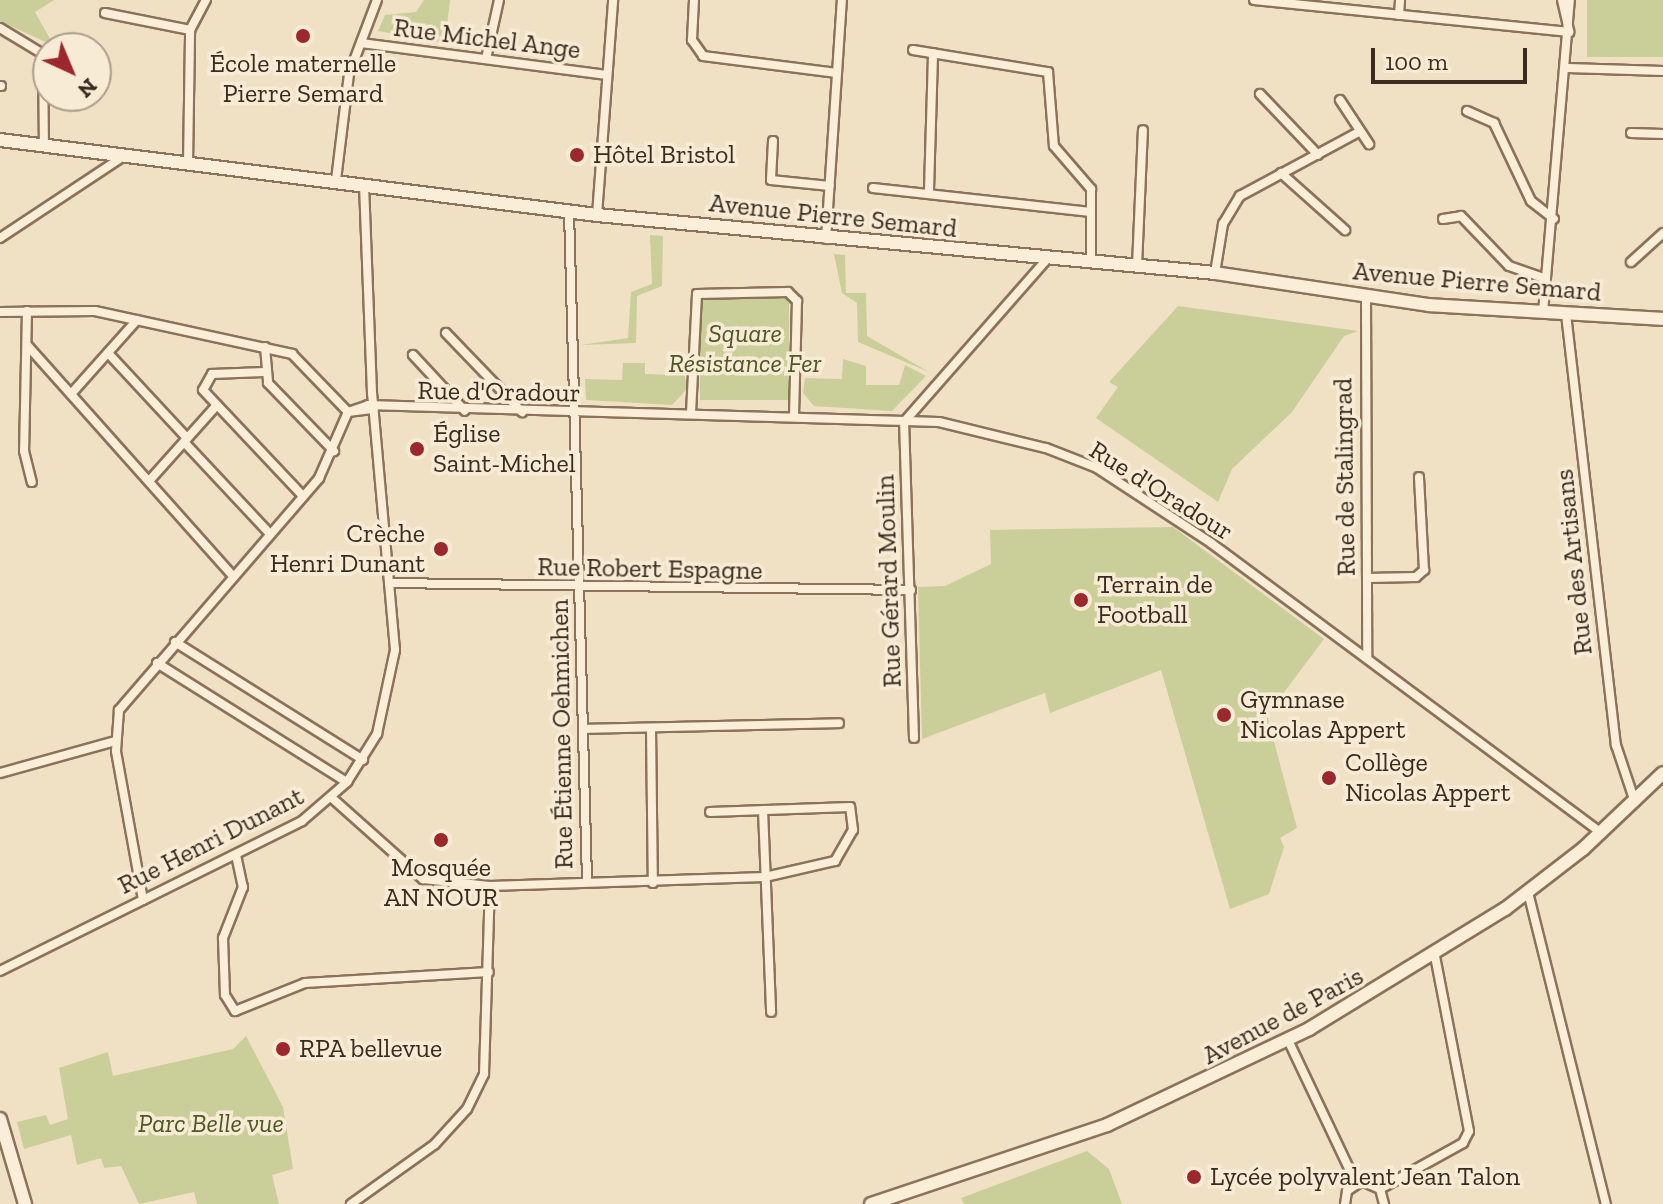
<!DOCTYPE html>
<html>
<head>
<meta charset="utf-8">
<style>
	body { margin:0 }
	#map { position:relative; width:1663px; height:1204px; overflow:hidden; background:#f0e1c5; font-family:"Zilla Slab",serif }
	div>[style] { position:absolute }
	[style*='--x'] { left:calc(var(--x)*1px); top:calc(var(--y)*1px); width:calc(var(--w)*1px); rotate:calc(var(--a)*1deg) }
	.green>* { inset:0; background:#cace98; transform-origin:0 0 }
	.roads { filter:drop-shadow(2px 0 #8b725a) drop-shadow(-2px 0 #8b725a) drop-shadow(0 2px #8b725a) drop-shadow(0 -2px #8b725a) }
	.minor>* { height:8px; margin:-4px; padding:0 4px; transform-origin:4px; border-radius:4px; background:#faeed8 }
	.secondary>* { height:12px; margin:-6px; padding:0 6px; transform-origin:6px; border-radius:6px; background:#faeed8 }
	.dots>* { width:22px; height:22px; translate:-50% -50%; box-sizing:border-box; border:4px solid #f7ebd5; border-radius:50% }
	span { translate:-50% -50%; white-space:nowrap; text-align:center; line-height:1.15; -webkit-text-stroke:7px #f7ebd5; paint-order:stroke }
	.street-label { font-size:26px; color:#3b2b1e }
	.poi-label { font-size:26px; color:#3b2b1e }
	.left { translate:0 -50%; text-align:left }
	.right { translate:-100% -50%; text-align:right }
	.park-label { font-size:26px; color:#4d5825; font-style:italic }
	.north { position:absolute; left:32px; top:32px; width:80px; height:80px; box-sizing:border-box; background:#f7ebd5; border:2px solid #ac9e8c; border-radius:50%; rotate:136deg; font-size:22px; font-weight:700; line-height:32px; text-align:center; color:#3b2b1e }
	.north::after { content:''; display:block; margin:auto; width:28px; height:36px; background:#9c282e; clip-path:polygon(50% 0,100% 100%,50% 72%,0 100%) }
	.scale { position:absolute; left:1371px; top:48px; width:156px; height:36px; box-sizing:border-box; border:4px solid #3b2b1e; border-top:0; padding-left:10px; font-size:24px; line-height:28px; white-space:nowrap; color:#3b2b1e; -webkit-text-stroke:6px #f7ebd5; paint-order:stroke }
</style>
</head>
<body>
<div id="map">
	<div class="green">
		<div style="clip-path:polygon(0 0,54px 0,35px 12px,54px 46px,0 21px)"></div>
		<div style="clip-path:polygon(424px 0,450px 0,445px 43px,378px 31px,385px 15px,416px 12px)"></div>
		<div style="left:1587px;top:0;width:76px;height:57px"></div>
		<div style="clip-path:polygon(650px 235px,663px 236px,662px 286px,637px 296px,636px 343px,581px 345px,628px 338px,631px 292px,652px 284px)"></div>
		<div style="clip-path:polygon(834px 254px,845px 255px,846px 293px,866px 293px,867px 336px,929px 372px,858px 342px,857px 303px,842px 293px)"></div>
		<div style="left:700px;top:298px;width:89px;height:102px"></div>
		<div style="clip-path:polygon(1178px 306px,1358px 331px,1344px 336px,1292px 412px,1232px 469px,1218px 502px,1096px 418px,1118px 387px,1109px 382px)"></div>
		<div style="clip-path:polygon(682px 359px,687px 389px,672px 405px,586px 400px,585px 379px,622px 380px,623px 363px,645px 363px,645px 374px,681px 375px)"></div>
		<div style="clip-path:polygon(843px 359px,866px 366px,866px 385px,899px 385px,905px 365px,926px 376px,892px 411px,814px 406px,803px 393px,805px 378px,842px 379px)"></div>
		<div style="clip-path:polygon(1173px 527px,1324px 639px,1267px 715px,1297px 828px,1280px 838px,1284px 847px,1269px 894px,1230px 909px,1161px 670px,1050px 713px,1045px 693px,922px 739px,918px 587px,945px 586px,991px 564px,990px 530px)"></div>
		<div style="clip-path:polygon(246px 1036px,283px 1107px,293px 1169px,272px 1175px,279px 1204px,197px 1204px,194px 1192px,139px 1204px,121px 1166px,104px 1168px,101px 1158px,77px 1165px,71px 1135px,24px 1149px,17px 1122px,46px 1115px,50px 1125px,68px 1119px,59px 1068px,108px 1052px,113px 1076px,233px 1049px)"></div>
		<div style="clip-path:polygon(1087px 1151px,1109px 1169px,1122px 1204px,964px 1204px,961px 1198px)"></div>
	</div>
	<div class="roads">
		<div class="minor">
			<div style="--x:694;--y:0;--w:40;--a:92.9"></div>
			<div style="--x:692;--y:40;--w:19;--a:55"></div>
			<div style="--x:703;--y:56;--w:135;--a:7.2"></div>
			<div style="--x:1254;--y:0;--w:317;--a:5.8"></div>
			<div style="--x:1562;--y:0;--w:32;--a:77"></div>
			<div style="--x:105;--y:13;--w:87;--a:11.3"></div>
			<div style="--x:1399;--y:15;--w:15;--a:-86"></div>
			<div style="--x:0;--y:28;--w:50;--a:31.2"></div>
			<div style="--x:43;--y:54;--w:92;--a:89.4"></div>
			<div style="--x:361;--y:43;--w:248;--a:7.4"></div>
			<div style="--x:913;--y:50;--w:137;--a:9.3"></div>
			<div style="--x:1048;--y:72;--w:74;--a:85.4"></div>
			<div style="--x:1054;--y:146;--w:57;--a:49.3"></div>
			<div style="--x:1091;--y:189;--w:73;--a:90"></div>
			<div style="--x:486;--y:59;--w:60;--a:-77.6"></div>
			<div style="--x:1568;--y:68;--w:95;--a:1.8"></div>
			<div style="--x:0;--y:86;--w:1;--a:0"></div>
			<div style="--x:1260;--y:94;--w:84;--a:46.4"></div>
			<div style="--x:1340;--y:100;--w:53;--a:56.6"></div>
			<div style="--x:1467;--y:111;--w:30;--a:24"></div>
			<div style="--x:1494;--y:123;--w:86;--a:64.6"></div>
			<div style="--x:1531;--y:201;--w:29;--a:38"></div>
			<div style="--x:1631;--y:133;--w:32;--a:2"></div>
			<div style="--x:773;--y:141;--w:39;--a:93"></div>
			<div style="--x:771;--y:180;--w:59;--a:5.8"></div>
			<div style="--x:188;--y:164;--w:134;--a:-89.1"></div>
			<div style="--x:190;--y:30;--w:34;--a:-62"></div>
			<div style="--x:1281;--y:173;--w:86;--a:41.7"></div>
			<div style="--x:336;--y:180;--w:107;--a:-83"></div>
			<div style="--x:349;--y:74;--w:79;--a:-69.3"></div>
			<div style="--x:873;--y:188;--w:219;--a:6.3"></div>
			<div style="--x:929;--y:190;--w:137;--a:-88.3"></div>
			<div style="--x:569;--y:211;--w:669;--a:88.46"></div>
			<div style="--x:597;--y:215;--w:216;--a:-85.7"></div>
			<div style="--x:1443;--y:219;--w:18;--a:-9"></div>
			<div style="--x:1461;--y:216;--w:69;--a:46.2"></div>
			<div style="--x:1509;--y:266;--w:39;--a:19"></div>
			<div style="--x:0;--y:238;--w:149;--a:-33.5"></div>
			<div style="--x:826;--y:239;--w:240;--a:-86.2"></div>
			<div style="--x:1631;--y:262;--w:43;--a:-42.2"></div>
			<div style="--x:1137;--y:266;--w:136;--a:-87.5"></div>
			<div style="--x:1215;--y:273;--w:50;--a:-80.7"></div>
			<div style="--x:1223;--y:224;--w:33;--a:-59"></div>
			<div style="--x:1240;--y:196;--w:135;--a:-28.3"></div>
			<div style="--x:1366;--y:297;--w:360;--a:89.8"></div>
			<div style="--x:27;--y:311;--w:140;--a:91.2"></div>
			<div style="--x:24;--y:451;--w:32;--a:76"></div>
			<div style="--x:0;--y:312;--w:95;--a:-0.6"></div>
			<div style="--x:95;--y:311;--w:202;--a:12.3"></div>
			<div style="--x:292;--y:354;--w:81;--a:46"></div>
			<div style="--x:1543;--y:313;--w:314;--a:-85.1"></div>
			<div style="--x:1566;--y:314;--w:434;--a:83.4"></div>
			<div style="--x:1616;--y:745;--w:60;--a:71.6"></div>
			<div style="--x:446;--y:333;--w:110;--a:46.1"></div>
			<div style="--x:27;--y:345;--w:310;--a:48.3"></div>
			<div style="--x:265;--y:347;--w:36;--a:85"></div>
			<div style="--x:268;--y:383;--w:95;--a:45.9"></div>
			<div style="--x:108;--y:353;--w:116;--a:47.1"></div>
			<div style="--x:413;--y:355;--w:76;--a:47.1"></div>
			<div style="--x:264;--y:372;--w:52;--a:177.8"></div>
			<div style="--x:212;--y:374;--w:18;--a:119"></div>
			<div style="--x:203;--y:390;--w:146;--a:46.7"></div>
			<div style="--x:71;--y:394;--w:99;--a:-48.3"></div>
			<div style="--x:348;--y:412;--w:21;--a:-19"></div>
			<div style="--x:368;--y:405;--w:571;--a:1.71"></div>
			<div style="--x:939;--y:422;--w:110;--a:13.7"></div>
			<div style="--x:1046;--y:448;--w:55;--a:21.4"></div>
			<div style="--x:1097;--y:468;--w:136;--a:33.3"></div>
			<div style="--x:1211;--y:543;--w:487;--a:36.6"></div>
			<div style="--x:348;--y:412;--w:26;--a:-7"></div>
			<div style="--x:691;--y:413;--w:119;--a:-87.1"></div>
			<div style="--x:697;--y:294;--w:91;--a:-1.3"></div>
			<div style="--x:788;--y:292;--w:13;--a:45"></div>
			<div style="--x:797;--y:301;--w:115;--a:91.5"></div>
			<div style="--x:184;--y:442;--w:126;--a:46.9"></div>
			<div style="--x:149;--y:481;--w:102;--a:-48.2"></div>
			<div style="--x:1367;--y:578;--w:49;--a:-1.2"></div>
			<div style="--x:1416;--y:577;--w:11;--a:-41"></div>
			<div style="--x:1424;--y:570;--w:93;--a:-93.1"></div>
			<div style="--x:389;--y:583;--w:522;--a:0.77"></div>
			<div style="--x:175;--y:642;--w:222;--a:32.1"></div>
			<div style="--x:157;--y:663;--w:224;--a:32.1"></div>
			<div style="--x:584;--y:729;--w:255;--a:-1.3"></div>
			<div style="--x:651;--y:729;--w:154;--a:89.3"></div>
			<div style="--x:914;--y:738;--w:316;--a:-91.8"></div>
			<div style="--x:904;--y:422;--w:217;--a:-48.7"></div>
			<div style="--x:0;--y:773;--w:119;--a:-15.5"></div>
			<div style="--x:332;--y:798;--w:122;--a:41.7"></div>
			<div style="--x:423;--y:879;--w:67;--a:6"></div>
			<div style="--x:763;--y:810;--w:202;--a:87.7"></div>
			<div style="--x:236;--y:855;--w:33;--a:78"></div>
			<div style="--x:243;--y:887;--w:55;--a:111.4"></div>
			<div style="--x:223;--y:938;--w:57;--a:88"></div>
			<div style="--x:225;--y:995;--w:19;--a:58"></div>
			<div style="--x:235;--y:1011;--w:75;--a:-21.8"></div>
			<div style="--x:305;--y:983;--w:184;--a:-3.4"></div>
			<div style="--x:1528;--y:892;--w:322;--a:76"></div>
			<div style="--x:143;--y:900;--w:151;--a:-100.3"></div>
			<div style="--x:116;--y:751;--w:41;--a:-85.8"></div>
			<div style="--x:119;--y:710;--w:306;--a:-49.2"></div>
			<div style="--x:319;--y:478;--w:72;--a:-66.3"></div>
			<div style="--x:0;--y:971;--w:337;--a:-26.4"></div>
			<div style="--x:302;--y:821;--w:60;--a:-40.9"></div>
			<div style="--x:347;--y:782;--w:57;--a:-58"></div>
			<div style="--x:377;--y:734;--w:86;--a:-77.9"></div>
			<div style="--x:395;--y:650;--w:258;--a:-95.1"></div>
			<div style="--x:372;--y:393;--w:209;--a:-92.2"></div>
			<div style="--x:1288;--y:1040;--w:158;--a:64.6"></div>
			<div style="--x:1380;--y:1189;--w:95;--a:-29"></div>
			<div style="--x:1463;--y:1143;--w:13;--a:-63"></div>
			<div style="--x:1469;--y:1131;--w:178;--a:-101"></div>
			<div style="--x:351;--y:1204;--w:103;--a:-35.5"></div>
			<div style="--x:435;--y:1144;--w:47;--a:-47.6"></div>
			<div style="--x:467;--y:1109;--w:39;--a:-64"></div>
			<div style="--x:484;--y:1074;--w:188;--a:-88.2"></div>
			<div style="--x:490;--y:886;--w:275;--a:-1.9"></div>
			<div style="--x:765;--y:877;--w:72;--a:-12.9"></div>
			<div style="--x:835;--y:861;--w:36;--a:-60"></div>
			<div style="--x:853;--y:830;--w:23;--a:-97"></div>
			<div style="--x:850;--y:807;--w:140;--a:178"></div>
			<div style="--x:1345;--y:1204;--w:13;--a:-81"></div>
			<div style="--x:1347;--y:1191;--w:18;--a:-34"></div>
			<div style="--x:1362;--y:1181;--w:20;--a:24"></div>
			<div style="--x:1380;--y:1189;--w:16;--a:75"></div>
		</div>
		<div class="secondary">
			<div style="--x:0;--y:140;--w:602;--a:7.16"></div>
			<div style="--x:597;--y:215;--w:621;--a:5.36"></div>
			<div style="--x:1215;--y:273;--w:216;--a:8.5"></div>
			<div style="--x:1429;--y:305;--w:234;--a:3.4"></div>
			<div style="--x:0;--y:1119;--w:89;--a:73.6"></div>
			<div style="--x:871;--y:1204;--w:249;--a:-18.5"></div>
			<div style="--x:1107;--y:1125;--w:224;--a:-25.4"></div>
			<div style="--x:1309;--y:1029;--w:230;--a:-31.5"></div>
			<div style="--x:1505;--y:909;--w:98;--a:-37.6"></div>
			<div style="--x:1583;--y:849;--w:110;--a:-43.5"></div>
		</div>
	</div>
	<div class="dots">
		<div style="left:303px;top:36px;background:#9c282e"></div>
		<div style="left:577px;top:155px;background:#9c282e"></div>
		<div style="left:417px;top:449px;background:#9c282e"></div>
		<div style="left:441px;top:549px;background:#9c282e"></div>
		<div style="left:1081px;top:600px;background:#9c282e"></div>
		<div style="left:1224px;top:715px;background:#9c282e"></div>
		<div style="left:1329px;top:778px;background:#9c282e"></div>
		<div style="left:441px;top:840px;background:#9c282e"></div>
		<div style="left:283px;top:1049px;background:#9c282e"></div>
		<div style="left:1194px;top:1177px;background:#9c282e"></div>
	</div>
	<div class="street-label">
		<span style="left:487px;top:39px;rotate:7deg">Rue Michel Ange</span>
		<span style="left:833px;top:216px;rotate:6deg">Avenue Pierre Semard</span>
		<span style="left:1477px;top:282px;rotate:5deg">Avenue Pierre Semard</span>
		<span style="left:499px;top:392px;rotate:1deg">Rue d'Oradour</span>
		<span style="left:1345px;top:477px;rotate:-91deg">Rue de Stalingrad</span>
		<span style="left:1161px;top:491px;rotate:32deg">Rue d'Oradour</span>
		<span style="left:1574px;top:562px;rotate:-96deg">Rue des Artisans</span>
		<span style="left:650px;top:569px;rotate:1deg">Rue Robert Espagne</span>
		<span style="left:889px;top:581px;rotate:-92deg">Rue Gérard Moulin</span>
		<span style="left:562px;top:734px;rotate:-91deg">Rue Étienne Oehmichen</span>
		<span style="left:211px;top:841px;rotate:-27deg">Rue Henri Dunant</span>
		<span style="left:1283px;top:1016px;rotate:-28deg">Avenue de Paris</span>
	</div>
	<div class="poi-label">
		<span style="left:303px;top:79px">École maternelle<br>Pierre Semard</span>
		<span class="left" style="left:593px;top:155px">Hôtel Bristol</span>
		<span class="left" style="left:433px;top:449px">Église<br>Saint-Michel</span>
		<span class="right" style="left:425px;top:549px">Crèche<br>Henri Dunant</span>
		<span class="left" style="left:1097px;top:600px">Terrain de<br>Football</span>
		<span class="left" style="left:1240px;top:715px">Gymnase<br>Nicolas Appert</span>
		<span class="left" style="left:1345px;top:778px">Collège<br>Nicolas Appert</span>
		<span style="left:441px;top:883px">Mosquée<br>AN NOUR</span>
		<span class="left" style="left:299px;top:1049px">RPA bellevue</span>
		<span class="left" style="left:1210px;top:1177px">Lycée polyvalent Jean Talon</span>
	</div>
	<div class="park-label">
		<span style="left:745px;top:349px">Square<br>Résistance Fer</span>
		<span style="left:211px;top:1124px">Parc Belle vue</span>
	</div>
	<div class="north">N</div>
	<div class="scale">100 m</div>
</div>
</body>
</html>
